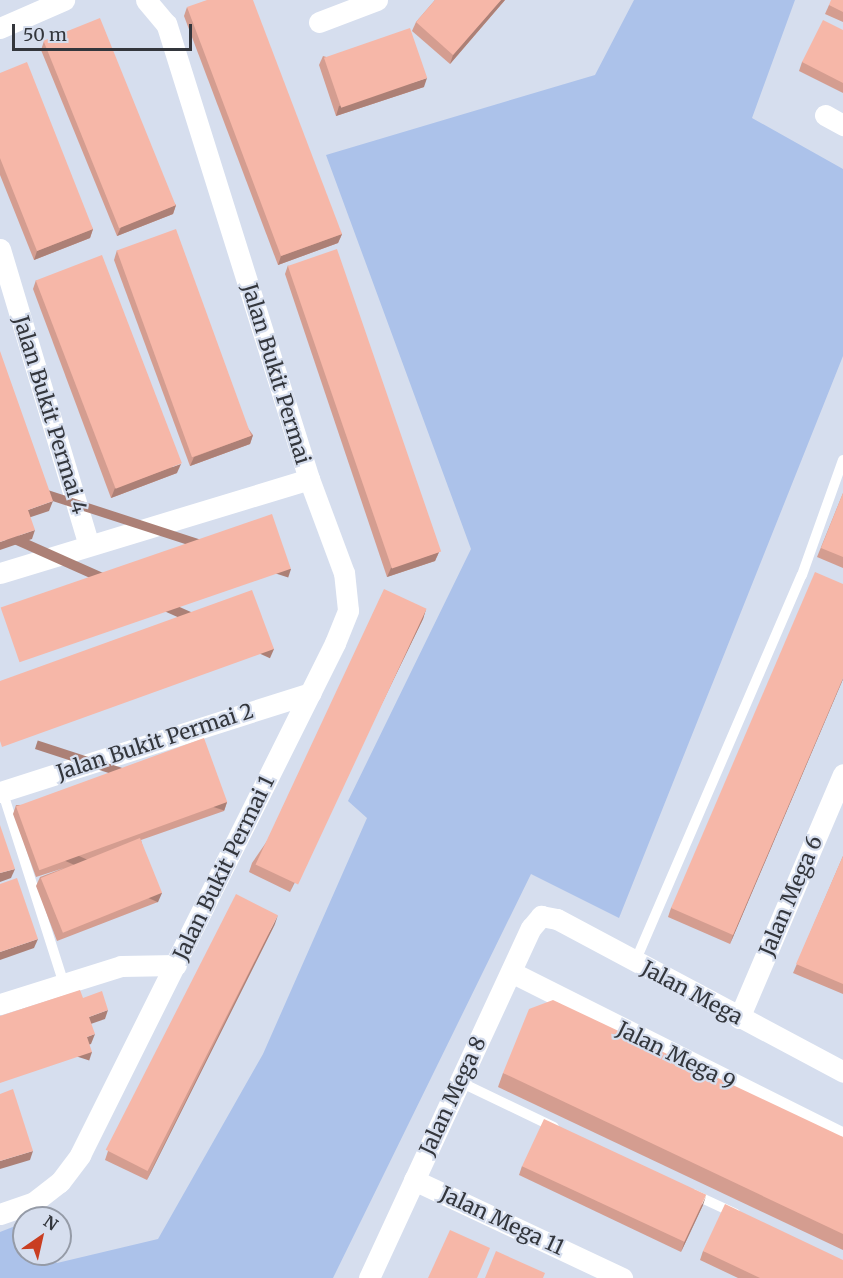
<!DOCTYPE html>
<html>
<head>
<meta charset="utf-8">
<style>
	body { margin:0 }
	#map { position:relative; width:843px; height:1278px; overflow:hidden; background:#d6deee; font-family:Merriweather,serif }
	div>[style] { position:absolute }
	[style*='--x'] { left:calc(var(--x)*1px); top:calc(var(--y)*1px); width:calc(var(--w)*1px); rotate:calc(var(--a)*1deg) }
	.green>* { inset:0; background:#acc2ea }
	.service>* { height:10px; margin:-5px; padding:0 5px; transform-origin:5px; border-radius:5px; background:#fff }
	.minor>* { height:21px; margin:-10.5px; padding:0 10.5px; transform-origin:10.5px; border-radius:10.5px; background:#fff }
	.wall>* { inset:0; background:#d49d90 }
	.shaded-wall>* { inset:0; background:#ac8076; transform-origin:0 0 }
	.building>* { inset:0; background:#f6b7a8; transform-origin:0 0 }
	span { translate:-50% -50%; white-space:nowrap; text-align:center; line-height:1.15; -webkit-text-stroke:4.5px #d6deee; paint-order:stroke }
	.street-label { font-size:21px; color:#33363c }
	.north { position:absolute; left:12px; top:1206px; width:60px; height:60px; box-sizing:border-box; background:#d6deee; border:2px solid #959ba7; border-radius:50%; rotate:34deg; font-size:16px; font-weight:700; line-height:24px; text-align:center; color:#33363c }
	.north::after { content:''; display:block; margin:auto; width:21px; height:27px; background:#c93e21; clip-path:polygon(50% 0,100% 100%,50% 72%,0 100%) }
	.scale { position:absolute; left:12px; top:24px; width:180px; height:27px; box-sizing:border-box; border:3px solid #33363c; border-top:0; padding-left:8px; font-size:18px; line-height:21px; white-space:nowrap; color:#33363c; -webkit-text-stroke:4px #d6deee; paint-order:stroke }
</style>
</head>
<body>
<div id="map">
	<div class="green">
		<div style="clip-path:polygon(634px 0,795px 0,752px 118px,843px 169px,843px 356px,619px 918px,531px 874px,333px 1278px,0 1278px,0 1232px,23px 1223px,24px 1254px,50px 1254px,57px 1263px,158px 1239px,263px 1054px,367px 818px,348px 801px,471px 549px,326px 155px,595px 75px)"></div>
	</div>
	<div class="service">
		<div style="--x:2;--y:790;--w:204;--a:72.3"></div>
		<div style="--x:635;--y:962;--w:421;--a:-66.7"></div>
		<div style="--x:802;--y:575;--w:122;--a:-70.4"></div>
		<div style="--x:460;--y:1082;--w:104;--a:25.6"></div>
		<div style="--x:693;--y:1194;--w:47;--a:24.9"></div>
	</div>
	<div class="minor">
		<div style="--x:319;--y:22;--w:62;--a:-20.8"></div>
		<div style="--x:0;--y:28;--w:70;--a:-23.6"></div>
		<div style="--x:825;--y:115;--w:21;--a:29"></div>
		<div style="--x:0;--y:249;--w:309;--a:73.3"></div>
		<div style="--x:0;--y:573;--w:323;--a:-16.9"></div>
		<div style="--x:0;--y:792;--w:326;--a:-17.7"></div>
		<div style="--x:511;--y:972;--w:371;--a:26.6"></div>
		<div style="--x:0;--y:1004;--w:127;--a:-17.4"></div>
		<div style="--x:121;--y:966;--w:55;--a:-1"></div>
		<div style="--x:739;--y:1018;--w:265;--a:-66.9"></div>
		<div style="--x:414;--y:1180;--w:230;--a:25.2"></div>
		<div style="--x:0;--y:1214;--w:36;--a:-19"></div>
		<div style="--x:34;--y:1202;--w:33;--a:-38"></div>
		<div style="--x:60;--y:1182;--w:34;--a:-53"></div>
		<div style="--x:80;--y:1155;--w:572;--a:-63.52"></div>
		<div style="--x:335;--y:643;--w:35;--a:-68"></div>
		<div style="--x:348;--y:610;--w:37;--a:-96"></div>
		<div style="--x:344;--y:573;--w:100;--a:-110.4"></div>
		<div style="--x:309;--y:479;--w:477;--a:-107.4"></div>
		<div style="--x:166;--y:24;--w:31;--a:-130"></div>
		<div style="--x:369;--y:1278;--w:386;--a:-65.2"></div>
		<div style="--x:531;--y:928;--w:16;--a:-50"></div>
		<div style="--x:541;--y:916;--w:16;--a:11"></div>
		<div style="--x:557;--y:919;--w:324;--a:28.1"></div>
	</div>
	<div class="wall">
		<div style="clip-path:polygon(435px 0,505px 0,450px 64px,412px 31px,416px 22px)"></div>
		<div style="clip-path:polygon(843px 0,843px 22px,825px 14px,829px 5px)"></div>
		<div style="clip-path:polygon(187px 7px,342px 234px,338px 243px,278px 265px,184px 16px)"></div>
		<div style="clip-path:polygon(843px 30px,843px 93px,799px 71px,802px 62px)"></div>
		<div style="clip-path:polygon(44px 41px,176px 205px,173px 214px,117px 236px,41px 50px)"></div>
		<div style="clip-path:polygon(323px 56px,424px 87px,336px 116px,319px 65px)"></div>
		<div style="clip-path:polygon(0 73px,93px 229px,90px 238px,34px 260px,0 175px)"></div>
		<div style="clip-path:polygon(117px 250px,253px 435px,250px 444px,190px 466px,114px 260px)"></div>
		<div style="clip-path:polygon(288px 265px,439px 552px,435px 561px,387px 577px,285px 274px)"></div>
		<div style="clip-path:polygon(36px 280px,177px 473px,111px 498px,33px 289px)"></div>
		<div style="clip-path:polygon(843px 493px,843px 568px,817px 557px)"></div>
		<div style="clip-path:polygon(426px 609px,423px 619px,290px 892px,249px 872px,252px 863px)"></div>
		<div style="clip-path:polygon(843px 679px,730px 944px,668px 917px,671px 908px)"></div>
		<div style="clip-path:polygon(227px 802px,224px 811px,141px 840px,158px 902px,57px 941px,36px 886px,40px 877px,64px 868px,36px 877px,13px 814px,16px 805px)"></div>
		<div style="clip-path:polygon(843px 856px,843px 994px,793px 973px)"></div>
		<div style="clip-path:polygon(275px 924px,147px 1180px,105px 1160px,108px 1151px)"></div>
		<div style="clip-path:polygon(503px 1073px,843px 1137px,843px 1250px,498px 1087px)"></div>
		<div style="clip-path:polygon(522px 1166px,703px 1205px,681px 1252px,519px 1175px)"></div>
		<div style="clip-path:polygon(703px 1251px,843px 1278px,738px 1278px,700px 1260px)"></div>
	</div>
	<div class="shaded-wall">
		<div style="clip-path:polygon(501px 0,505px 0,450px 64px,453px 55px)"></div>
		<div style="clip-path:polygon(427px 78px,424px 87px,336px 116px,339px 106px)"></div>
		<div style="clip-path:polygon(176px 205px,173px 214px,117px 236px,121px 227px)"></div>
		<div style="clip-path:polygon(93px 229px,90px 238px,34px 260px,37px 251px)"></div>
		<div style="clip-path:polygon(342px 234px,338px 243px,278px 265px,281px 256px)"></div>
		<div style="clip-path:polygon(253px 435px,250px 444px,190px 466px,194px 457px)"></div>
		<div style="clip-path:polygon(181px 464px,177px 473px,111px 498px,115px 488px)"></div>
		<div style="clip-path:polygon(53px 501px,49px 511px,25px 519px,28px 510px)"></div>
		<div style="clip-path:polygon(35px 530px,32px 539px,0 550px,0 542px)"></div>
		<div style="clip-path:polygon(439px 552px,435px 561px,387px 577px,391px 568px)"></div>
		<div style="left:291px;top:569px;width:9px;height:307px;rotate:108deg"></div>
		<div style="clip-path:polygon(426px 609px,423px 619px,290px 892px,294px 883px)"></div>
		<div style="left:274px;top:649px;width:10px;height:289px;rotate:114deg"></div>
		<div style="clip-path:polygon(843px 678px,843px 679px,730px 944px,733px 935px)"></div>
		<div style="left:227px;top:802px;width:9px;height:199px;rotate:108deg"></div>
		<div style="clip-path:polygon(15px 869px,11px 878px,0 882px,0 873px)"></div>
		<div style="left:162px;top:893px;width:10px;height:108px;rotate:114deg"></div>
		<div style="clip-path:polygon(278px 915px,275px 924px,147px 1180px,151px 1171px)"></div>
		<div style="clip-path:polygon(38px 939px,34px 948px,0 960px,0 952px)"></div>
		<div style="clip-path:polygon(108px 1010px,105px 1019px,85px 1026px,89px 1017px)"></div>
		<div style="clip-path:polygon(95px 1034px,91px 1044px,84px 1046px,87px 1037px)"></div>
		<div style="left:92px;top:1052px;width:9px;height:97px;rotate:108deg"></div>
		<div style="clip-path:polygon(33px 1151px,30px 1160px,0 1169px,0 1161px)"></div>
		<div style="clip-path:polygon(706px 1196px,703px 1205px,681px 1252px,684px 1243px)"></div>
	</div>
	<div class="building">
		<div style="clip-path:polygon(207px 0,253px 0,342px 234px,281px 256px,187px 7px)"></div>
		<div style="clip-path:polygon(435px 0,501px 0,453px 55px,416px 22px)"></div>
		<div style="clip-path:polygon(831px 0,843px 0,843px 12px,829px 5px)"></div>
		<div style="left:100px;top:18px;width:202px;height:61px;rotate:68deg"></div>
		<div style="clip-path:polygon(823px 20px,843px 30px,843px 83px,802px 62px)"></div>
		<div style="left:410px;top:28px;width:53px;height:91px;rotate:71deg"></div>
		<div style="clip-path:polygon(27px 62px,93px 229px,37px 251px,0 158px,0 73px)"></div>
		<div style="left:176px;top:229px;width:220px;height:63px;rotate:70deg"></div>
		<div style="left:337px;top:249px;width:320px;height:52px;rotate:71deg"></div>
		<div style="left:102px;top:255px;width:223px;height:71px;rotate:69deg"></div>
		<div style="clip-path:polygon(0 351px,53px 501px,28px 510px,35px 530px,0 542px)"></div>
		<div style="clip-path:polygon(843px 493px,843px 557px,821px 548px)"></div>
		<div style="left:272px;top:514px;width:58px;height:287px;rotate:71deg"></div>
		<div style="clip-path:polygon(815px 572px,843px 584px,843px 678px,733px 935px,671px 908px)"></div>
		<div style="left:384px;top:589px;width:47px;height:304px;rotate:25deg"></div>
		<div style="clip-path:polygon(252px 590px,274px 649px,2px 747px,0 741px,0 681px)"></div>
		<div style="left:204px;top:738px;width:68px;height:200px;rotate:70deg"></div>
		<div style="clip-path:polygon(0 825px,15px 869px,0 873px)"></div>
		<div style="left:140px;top:838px;width:59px;height:107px;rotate:68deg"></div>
		<div style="clip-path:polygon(843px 856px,843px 984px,796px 964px)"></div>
		<div style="clip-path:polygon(17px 878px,38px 939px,0 952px,0 884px)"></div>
		<div style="left:236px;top:894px;width:47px;height:287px;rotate:27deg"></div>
		<div style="clip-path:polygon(80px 990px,83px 998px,102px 991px,108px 1010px,89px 1017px,95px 1034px,87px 1037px,92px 1052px,0 1083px,0 1016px)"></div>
		<div style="clip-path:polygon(553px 1000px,843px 1137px,843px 1234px,503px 1073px,529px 1009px)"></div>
		<div style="clip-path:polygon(13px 1089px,33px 1151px,0 1161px,0 1094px)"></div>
		<div style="left:544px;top:1119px;width:179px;height:52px;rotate:25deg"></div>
		<div style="clip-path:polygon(725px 1204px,843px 1260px,843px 1278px,760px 1278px,703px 1251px)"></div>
		<div style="clip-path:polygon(450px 1230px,490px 1248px,477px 1278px,428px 1278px)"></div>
		<div style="clip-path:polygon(496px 1251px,545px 1273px,543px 1278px,485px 1278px)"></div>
	</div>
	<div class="street-label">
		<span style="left:276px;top:374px;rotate:73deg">Jalan Bukit Permai</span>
		<span style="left:50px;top:415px;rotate:73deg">Jalan Bukit Permai 4</span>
		<span style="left:155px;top:742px;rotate:-18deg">Jalan Bukit Permai 2</span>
		<span style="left:224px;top:868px;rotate:-64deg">Jalan Bukit Permai 1</span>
		<span style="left:791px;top:896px;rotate:-67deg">Jalan Mega 6</span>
		<span style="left:692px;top:993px;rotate:28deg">Jalan Mega</span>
		<span style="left:676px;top:1056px;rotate:26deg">Jalan Mega 9</span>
		<span style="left:453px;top:1096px;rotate:-65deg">Jalan Mega 8</span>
		<span style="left:502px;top:1221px;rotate:25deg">Jalan Mega 11</span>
	</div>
	<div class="north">N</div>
	<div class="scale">50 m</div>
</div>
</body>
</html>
